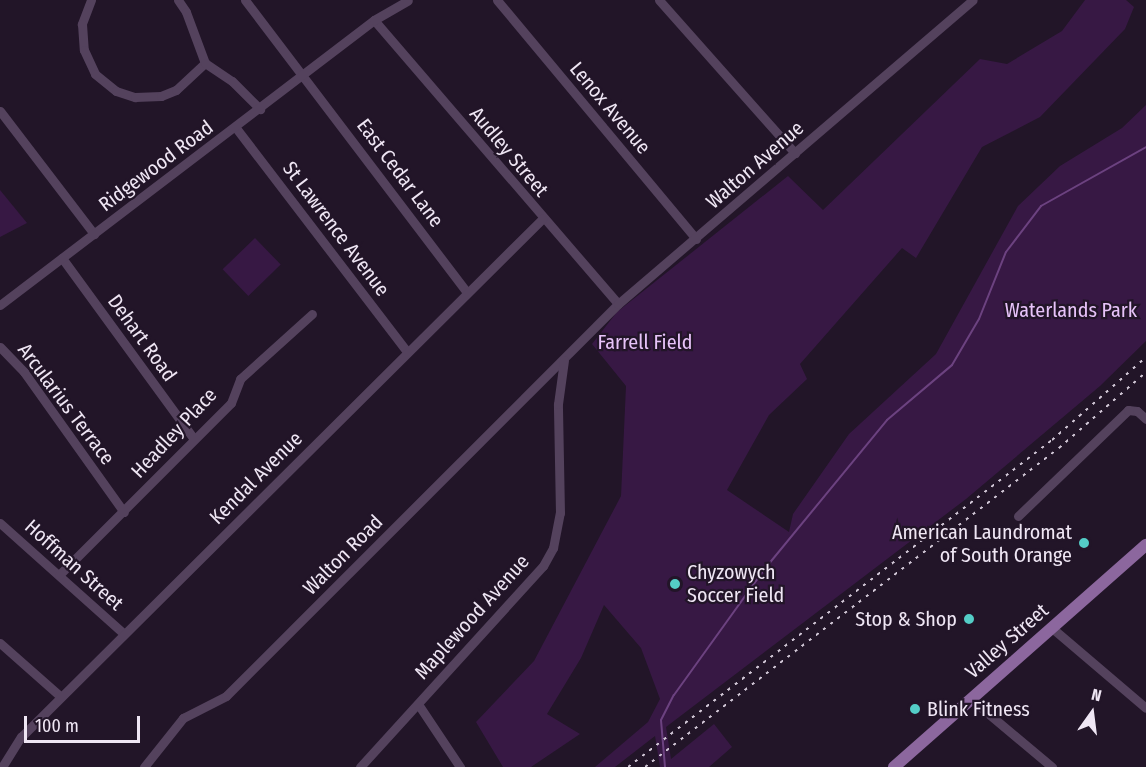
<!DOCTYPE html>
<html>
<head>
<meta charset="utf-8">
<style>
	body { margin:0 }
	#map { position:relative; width:1146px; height:767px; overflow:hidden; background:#221528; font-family:"Fira Sans Condensed",sans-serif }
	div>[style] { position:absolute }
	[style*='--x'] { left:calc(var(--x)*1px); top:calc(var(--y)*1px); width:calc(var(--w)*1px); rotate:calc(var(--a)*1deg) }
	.green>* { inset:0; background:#371844; transform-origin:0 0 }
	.stream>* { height:2px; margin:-1px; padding:0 1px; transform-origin:1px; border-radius:1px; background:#6c4280 }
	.minor>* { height:9px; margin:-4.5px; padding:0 4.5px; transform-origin:4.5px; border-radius:4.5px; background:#54425d }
	.major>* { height:12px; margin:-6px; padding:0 6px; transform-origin:6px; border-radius:6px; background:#8c679e }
	.rail>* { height:2px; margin-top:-1px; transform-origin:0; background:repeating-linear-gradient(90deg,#d1c7d6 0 3px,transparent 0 9px) }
	.dots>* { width:16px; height:16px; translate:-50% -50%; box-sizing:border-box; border:3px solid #221528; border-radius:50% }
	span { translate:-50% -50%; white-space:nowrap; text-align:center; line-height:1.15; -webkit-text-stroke:4.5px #221528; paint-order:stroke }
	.street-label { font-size:20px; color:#efe6f4 }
	.park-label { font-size:20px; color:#e7c3f9 }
	.poi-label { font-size:20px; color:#efe6f4 }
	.right { translate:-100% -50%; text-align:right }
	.left { translate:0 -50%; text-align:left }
	.north { position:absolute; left:1062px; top:683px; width:60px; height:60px; -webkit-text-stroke:4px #221528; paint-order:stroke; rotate:14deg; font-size:16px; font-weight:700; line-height:24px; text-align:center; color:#efe6f4 }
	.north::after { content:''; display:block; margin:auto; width:21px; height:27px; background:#efe6f4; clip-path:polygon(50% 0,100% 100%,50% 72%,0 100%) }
	.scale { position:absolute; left:24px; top:716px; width:116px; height:27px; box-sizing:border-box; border:3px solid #efe6f4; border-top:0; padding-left:8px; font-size:18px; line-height:21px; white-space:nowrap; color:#efe6f4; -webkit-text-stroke:4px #221528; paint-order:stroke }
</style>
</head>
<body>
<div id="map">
	<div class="green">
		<div style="clip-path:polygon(1085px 0,1126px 0,1134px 7px,1125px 29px,1040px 117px,982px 147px,916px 258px,902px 248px,800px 364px,807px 379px,769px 415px,727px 490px,789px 532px,793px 514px,849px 434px,936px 354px,1018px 206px,1060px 166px,1122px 128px,1146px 105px,1146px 341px,1100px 386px,966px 499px,666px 727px,671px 759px,714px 724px,732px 747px,709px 767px,660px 767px,655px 736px,615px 767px,595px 767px,648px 722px,660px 699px,641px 648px,604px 605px,581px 658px,547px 714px,580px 734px,531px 767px,503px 767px,476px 722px,534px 661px,621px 496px,626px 386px,592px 344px,617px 312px,788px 176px,823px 210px,980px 59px,1007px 64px,1062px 31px)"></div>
		<div style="clip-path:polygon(0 190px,27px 223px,0 237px)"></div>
		<div style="left:255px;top:238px;width:37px;height:45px;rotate:46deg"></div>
	</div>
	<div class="stream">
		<div style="--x:665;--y:767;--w:47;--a:-94.9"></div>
		<div style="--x:661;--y:720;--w:28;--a:-63"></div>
		<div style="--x:674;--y:695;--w:153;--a:-54.3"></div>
		<div style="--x:763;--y:571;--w:195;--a:-50.6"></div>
		<div style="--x:887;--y:420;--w:85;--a:-40.2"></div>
		<div style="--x:952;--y:365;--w:53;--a:-59.6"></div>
		<div style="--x:979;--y:319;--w:72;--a:-68.1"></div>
		<div style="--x:1006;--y:252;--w:58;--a:-52.7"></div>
		<div style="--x:1041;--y:206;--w:120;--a:-29.3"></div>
	</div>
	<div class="minor">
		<div style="--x:91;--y:0;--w:26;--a:111"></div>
		<div style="--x:82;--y:24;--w:26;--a:86"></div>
		<div style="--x:84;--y:50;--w:26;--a:65"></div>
		<div style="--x:95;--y:74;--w:27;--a:39"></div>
		<div style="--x:116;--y:91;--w:20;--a:18"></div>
		<div style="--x:135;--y:97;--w:26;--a:-2"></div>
		<div style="--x:161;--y:96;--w:16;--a:-22"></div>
		<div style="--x:176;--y:90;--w:40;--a:-43"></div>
		<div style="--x:178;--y:0;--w:14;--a:56"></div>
		<div style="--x:186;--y:12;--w:54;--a:69.6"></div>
		<div style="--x:205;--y:63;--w:32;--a:34"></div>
		<div style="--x:232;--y:81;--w:40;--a:45"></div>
		<div style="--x:245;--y:0;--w:367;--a:52.8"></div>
		<div style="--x:497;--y:0;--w:311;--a:50.2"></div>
		<div style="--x:659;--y:0;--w:205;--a:48.4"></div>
		<div style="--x:374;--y:20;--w:374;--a:49.3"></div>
		<div style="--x:0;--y:111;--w:155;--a:52.6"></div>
		<div style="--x:236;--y:128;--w:282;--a:52.6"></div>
		<div style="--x:62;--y:258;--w:224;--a:53.9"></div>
		<div style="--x:0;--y:305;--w:470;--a:-37.3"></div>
		<div style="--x:374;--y:20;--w:39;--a:-30"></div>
		<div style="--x:0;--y:347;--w:35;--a:46"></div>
		<div style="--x:24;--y:372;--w:172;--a:54.5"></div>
		<div style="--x:1018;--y:516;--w:153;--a:-43.9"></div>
		<div style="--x:1128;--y:410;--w:9;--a:6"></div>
		<div style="--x:1137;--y:411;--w:12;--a:42"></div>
		<div style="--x:0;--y:523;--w:166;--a:41.8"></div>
		<div style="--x:59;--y:575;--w:243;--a:-45"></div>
		<div style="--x:231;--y:403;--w:26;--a:-69"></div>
		<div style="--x:240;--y:379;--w:97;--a:-42.1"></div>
		<div style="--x:1052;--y:628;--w:123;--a:40.4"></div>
		<div style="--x:0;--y:643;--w:81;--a:41.5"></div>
		<div style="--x:971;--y:699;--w:106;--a:40"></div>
		<div style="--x:418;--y:704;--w:76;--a:56.3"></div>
		<div style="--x:2;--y:767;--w:36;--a:-58"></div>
		<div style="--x:21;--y:737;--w:735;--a:-44.83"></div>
		<div style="--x:144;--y:767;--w:63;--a:-51.5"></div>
		<div style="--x:183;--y:718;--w:48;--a:-27.1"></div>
		<div style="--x:226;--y:696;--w:554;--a:-45"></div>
		<div style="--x:618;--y:304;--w:467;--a:-40.6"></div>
		<div style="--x:360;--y:767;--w:272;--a:-47.7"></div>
		<div style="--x:543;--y:566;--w:21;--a:-61"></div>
		<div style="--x:553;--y:548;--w:36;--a:-79"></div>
		<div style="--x:560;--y:513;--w:109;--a:-91.1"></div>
		<div style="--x:558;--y:404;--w:44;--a:-82.2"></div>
	</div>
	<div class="major">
		<div style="--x:894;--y:767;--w:336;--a:-41.4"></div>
	</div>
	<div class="rail">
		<div style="--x:628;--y:767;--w:535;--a:-37.64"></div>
		<div style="--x:1052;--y:440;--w:125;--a:-41.4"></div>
		<div style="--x:645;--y:767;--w:523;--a:-37.62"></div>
		<div style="--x:1059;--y:448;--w:116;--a:-41.1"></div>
	</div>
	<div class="dots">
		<div style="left:1084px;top:543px;background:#54cdc7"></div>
		<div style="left:675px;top:584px;background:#54cdc7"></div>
		<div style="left:969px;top:619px;background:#54cdc7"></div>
		<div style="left:915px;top:709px;background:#54cdc7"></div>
	</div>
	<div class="street-label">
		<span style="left:610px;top:108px;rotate:50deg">Lenox Avenue</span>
		<span style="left:509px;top:152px;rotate:50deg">Audley Street</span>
		<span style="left:755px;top:165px;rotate:-41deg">Walton Avenue</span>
		<span style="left:156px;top:166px;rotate:-37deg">Ridgewood Road</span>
		<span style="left:400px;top:173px;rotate:53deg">East Cedar Lane</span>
		<span style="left:336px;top:229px;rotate:53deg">St Lawrence Avenue</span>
		<span style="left:142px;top:338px;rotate:54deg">Dehart Road</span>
		<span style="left:66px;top:404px;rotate:53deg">Arcularius Terrace</span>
		<span style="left:174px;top:433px;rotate:-47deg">Headley Place</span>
		<span style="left:256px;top:478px;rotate:-45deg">Kendal Avenue</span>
		<span style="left:343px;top:555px;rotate:-45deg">Walton Road</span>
		<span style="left:74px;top:565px;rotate:42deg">Hoffman Street</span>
		<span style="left:472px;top:617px;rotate:-48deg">Maplewood Avenue</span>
		<span style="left:1007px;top:641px;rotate:-41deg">Valley Street</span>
	</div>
	<div class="park-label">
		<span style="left:1071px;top:310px">Waterlands Park</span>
		<span style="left:645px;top:342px">Farrell Field</span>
	</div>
	<div class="poi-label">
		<span class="right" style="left:1072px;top:544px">American Laundromat<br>of South Orange</span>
		<span class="left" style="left:687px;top:584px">Chyzowych<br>Soccer Field</span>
		<span class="right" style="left:957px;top:619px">Stop &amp; Shop</span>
		<span class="left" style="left:927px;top:709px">Blink Fitness</span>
	</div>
	<div class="north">N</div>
	<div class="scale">100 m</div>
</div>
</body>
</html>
